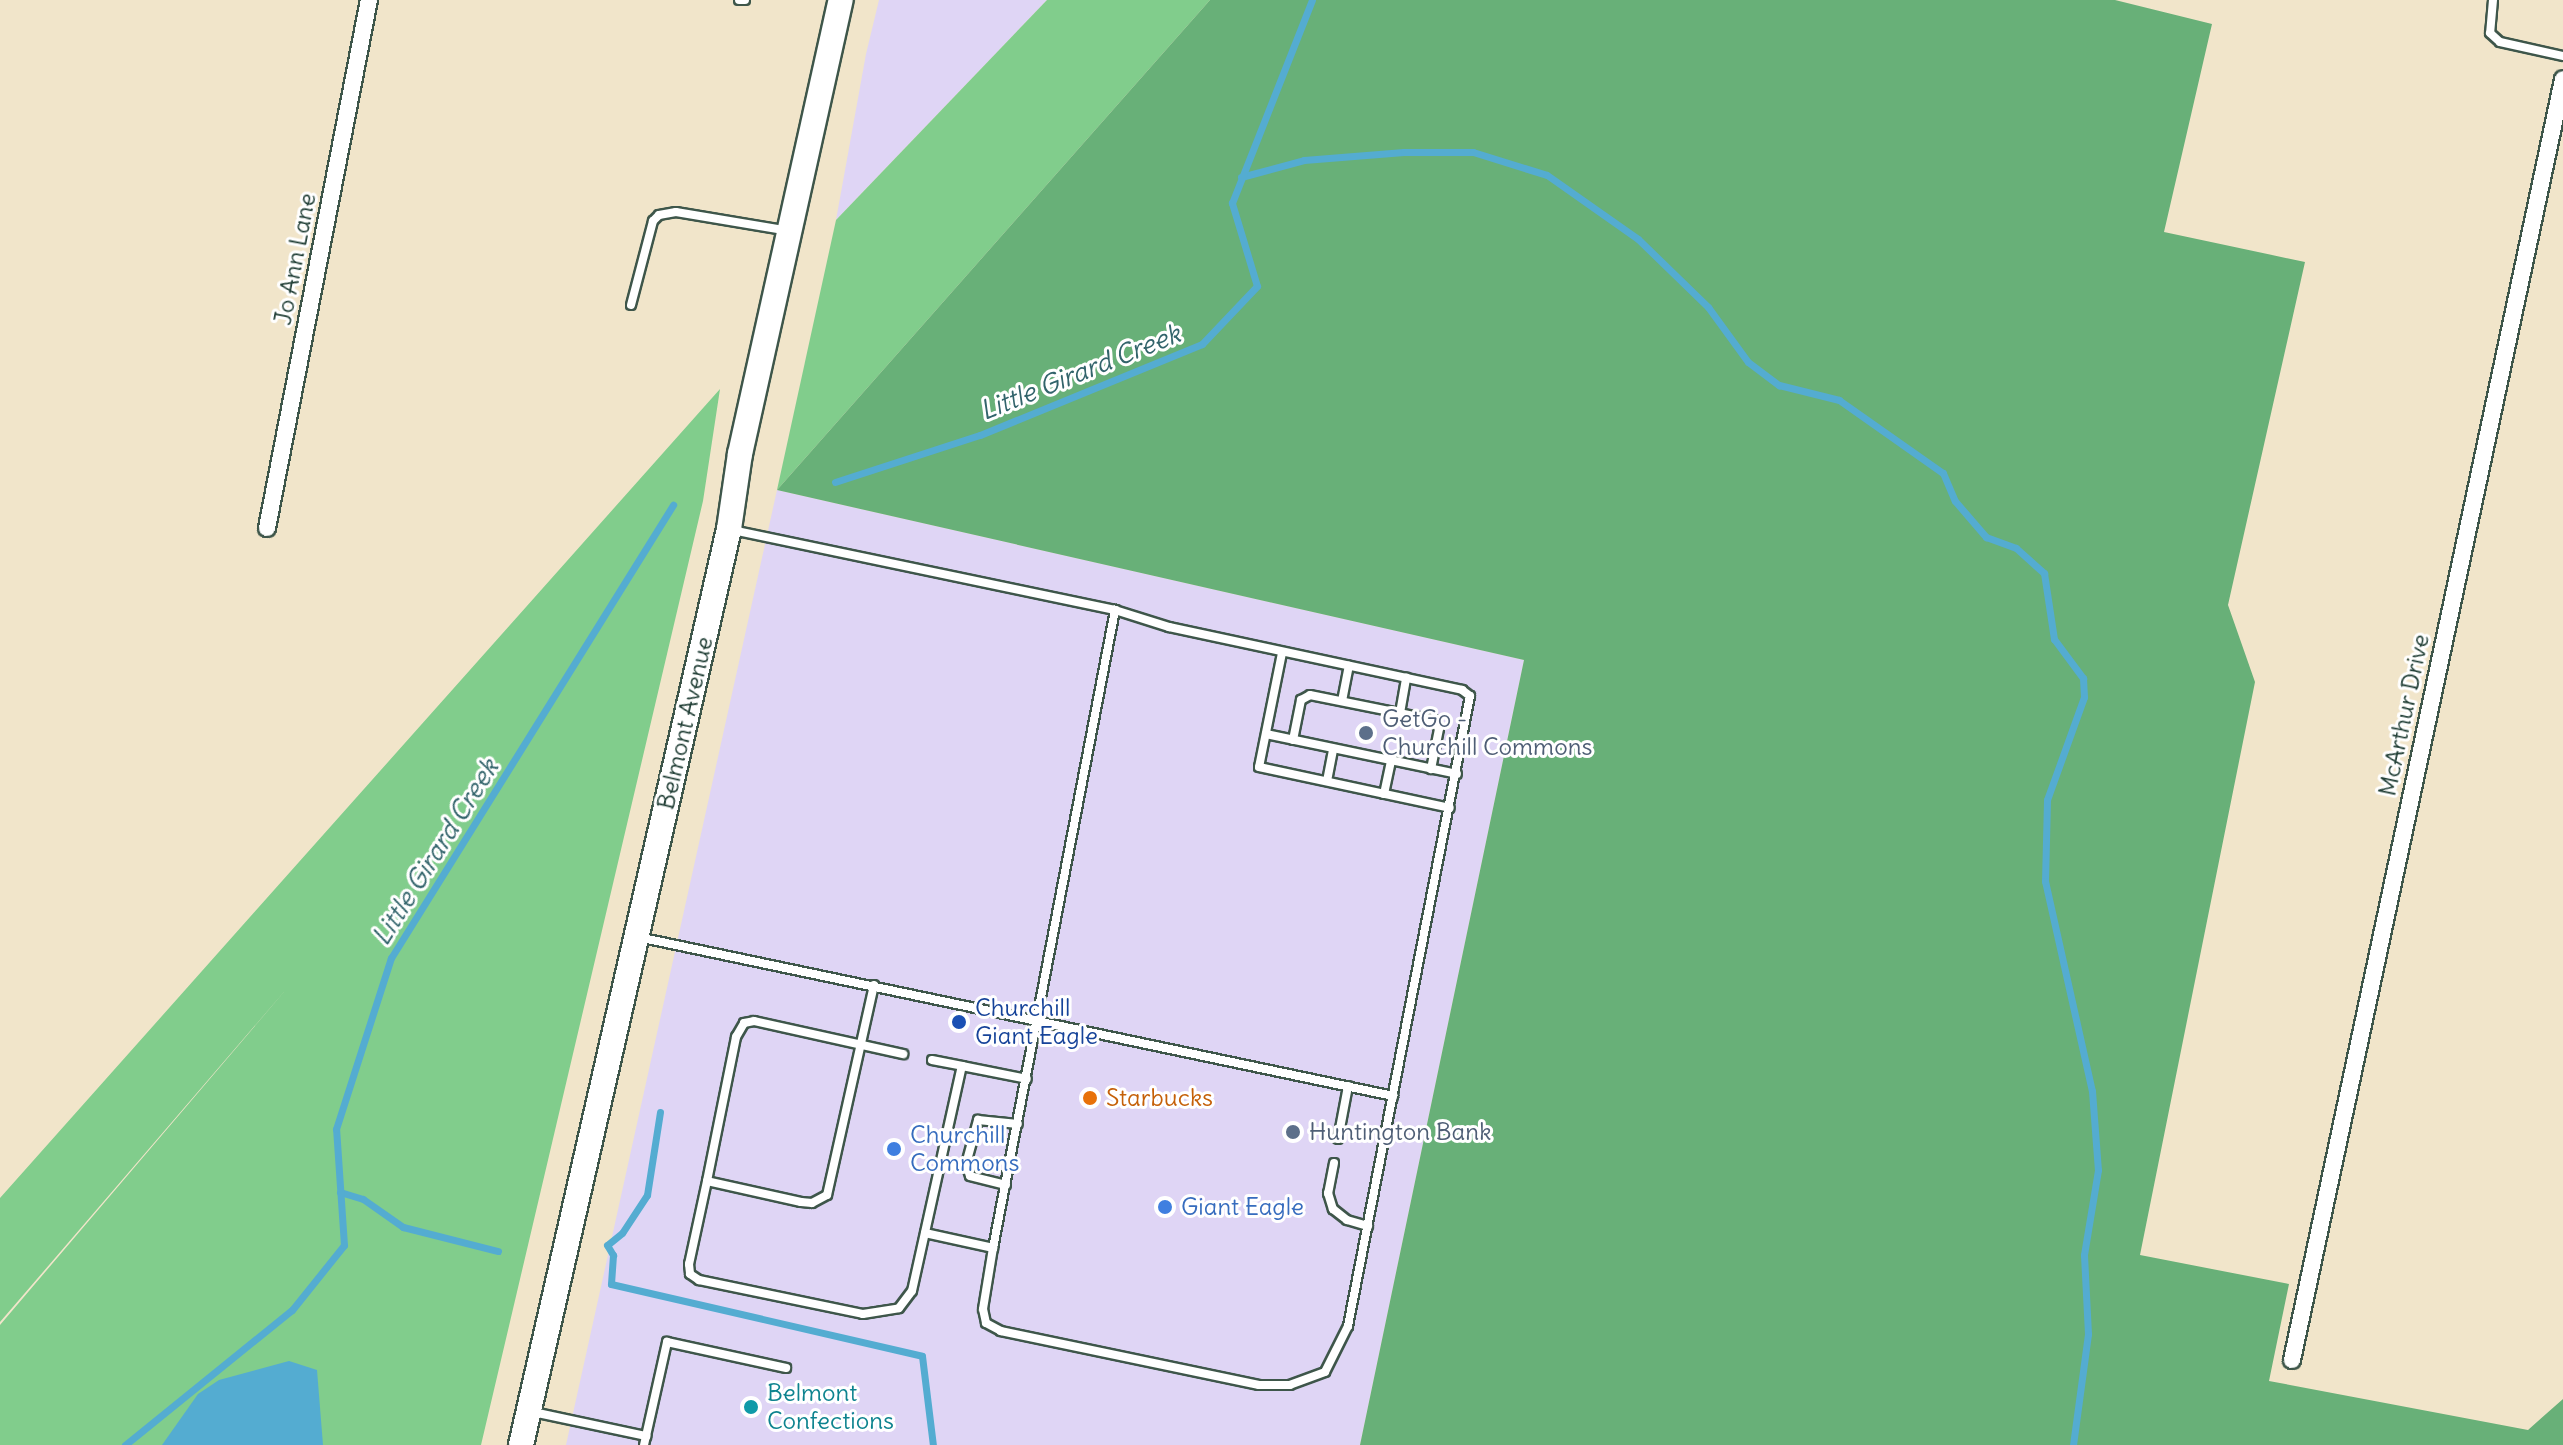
<!DOCTYPE html>
<html>
<head>
<meta charset="utf-8">
<style>
	body { margin:0 }
	#map { position:relative; width:2563px; height:1445px; overflow:hidden; background:#f1e5ca; font-family:Delius,sans-serif }
	div>[style] { position:absolute }
	[style*='--x'] { left:calc(var(--x)*1px); top:calc(var(--y)*1px); width:calc(var(--w)*1px); rotate:calc(var(--a)*1deg) }
	.built>* { inset:0; background:#dfd5f5 }
	.green>* { inset:0; background:#81cd8c }
	.forest>* { inset:0; background:#68b078 }
	.water>* { inset:0; background:#54acd1 }
	.stream>* { height:7px; margin:-3.5px; padding:0 3.5px; transform-origin:3.5px; border-radius:3.5px; background:#54acd1 }
	.roads { filter:drop-shadow(2px 0 #3e564a) drop-shadow(-2px 0 #3e564a) drop-shadow(0 2px #3e564a) drop-shadow(0 -2px #3e564a) }
	.lane>* { height:8px; margin:-4px; padding:0 4px; transform-origin:4px; border-radius:4px; background:#fff }
	.street>* { height:16px; margin:-8px; padding:0 8px; transform-origin:8px; border-radius:8px; background:#fff }
	.secondary>* { height:24px; margin:-12px; padding:0 12px; transform-origin:12px; border-radius:12px; background:#fff }
	.dots>* { width:22px; height:22px; translate:-50% -50%; box-sizing:border-box; border:4px solid #fff; border-radius:50% }
	span { translate:-50% -50%; white-space:nowrap; text-align:center; line-height:1.15; -webkit-text-stroke:6px #fff; paint-order:stroke }
	.street-label { font-size:24px; color:#1f3d34 }
	.service-label { font-size:24px; color:#4e5e75 }
	.left { translate:0 -50%; text-align:left }
	.transit-label { font-size:24px; color:#164399 }
	.food-label { font-size:24px; color:#c56008 }
	.shop-label { font-size:24px; color:#366cbe }
	.culture-label { font-size:24px; color:#0d838f }
	.water-label { font-size:26px; color:#32646b; font-style:italic }
</style>
</head>
<body>
<div id="map">
	<div class="built">
		<div style="clip-path:polygon(879px 0,1047px 0,836px 220px,866px 54px)"></div>
		<div style="clip-path:polygon(777px 490px,1524px 660px,1360px 1445px,566px 1445px)"></div>
	</div>
	<div class="green">
		<div style="clip-path:polygon(1047px 0,1210px 0,777px 490px,836px 220px)"></div>
		<div style="clip-path:polygon(720px 389px,703px 501px,481px 1445px,0 1445px,0 1325px,289px 986px,0 1322px,0 1198px)"></div>
	</div>
	<div class="forest">
		<div style="clip-path:polygon(1210px 0,2115px 0,2212px 24px,2164px 232px,2305px 262px,2228px 605px,2255px 682px,2140px 1255px,2289px 1284px,2269px 1381px,2528px 1430px,2563px 1399px,2563px 1445px,1360px 1445px,1524px 660px,777px 490px)"></div>
	</div>
	<div class="water">
		<div style="clip-path:polygon(289px 1361px,317px 1370px,323px 1445px,162px 1445px,198px 1394px,219px 1380px)"></div>
	</div>
	<div class="stream">
		<div style="--x:1241;--y:177;--w:65;--a:-15.1"></div>
		<div style="--x:1304;--y:160;--w:100;--a:-4.6"></div>
		<div style="--x:1404;--y:152;--w:69;--a:0"></div>
		<div style="--x:1473;--y:152;--w:77;--a:17.3"></div>
		<div style="--x:1547;--y:175;--w:111;--a:35.1"></div>
		<div style="--x:1638;--y:239;--w:98;--a:44.2"></div>
		<div style="--x:1708;--y:307;--w:68;--a:54"></div>
		<div style="--x:1748;--y:362;--w:39;--a:37"></div>
		<div style="--x:1779;--y:385;--w:62;--a:14"></div>
		<div style="--x:1839;--y:400;--w:127;--a:35.1"></div>
		<div style="--x:1943;--y:473;--w:30;--a:67"></div>
		<div style="--x:1955;--y:501;--w:48;--a:49.3"></div>
		<div style="--x:1986;--y:537;--w:32;--a:20"></div>
		<div style="--x:2016;--y:548;--w:38;--a:42"></div>
		<div style="--x:2044;--y:573;--w:67;--a:81.4"></div>
		<div style="--x:2054;--y:639;--w:49;--a:53.4"></div>
		<div style="--x:2083;--y:678;--w:19;--a:87"></div>
		<div style="--x:2084;--y:697;--w:109;--a:109.8"></div>
		<div style="--x:2047;--y:800;--w:81;--a:91.4"></div>
		<div style="--x:2045;--y:881;--w:215;--a:77.4"></div>
		<div style="--x:2092;--y:1091;--w:79;--a:85.7"></div>
		<div style="--x:2098;--y:1170;--w:86;--a:99.4"></div>
		<div style="--x:2084;--y:1255;--w:79;--a:87.1"></div>
		<div style="--x:2088;--y:1334;--w:112;--a:97.7"></div>
		<div style="--x:835;--y:482;--w:152;--a:-18"></div>
		<div style="--x:980;--y:435;--w:240;--a:-22.3"></div>
		<div style="--x:1202;--y:344;--w:80;--a:-46.5"></div>
		<div style="--x:1257;--y:286;--w:87;--a:-106.8"></div>
		<div style="--x:1232;--y:203;--w:218;--a:-68.5"></div>
		<div style="--x:660;--y:1112;--w:84;--a:98.9"></div>
		<div style="--x:647;--y:1195;--w:45;--a:123.3"></div>
		<div style="--x:622;--y:1233;--w:19;--a:141"></div>
		<div style="--x:607;--y:1245;--w:12;--a:59"></div>
		<div style="--x:613;--y:1255;--w:29;--a:94"></div>
		<div style="--x:611;--y:1284;--w:319;--a:13"></div>
		<div style="--x:922;--y:1356;--w:90;--a:83"></div>
		<div style="--x:340;--y:1192;--w:24;--a:17"></div>
		<div style="--x:363;--y:1199;--w:49;--a:35"></div>
		<div style="--x:403;--y:1227;--w:98;--a:14.2"></div>
		<div style="--x:125;--y:1445;--w:215;--a:-39"></div>
		<div style="--x:292;--y:1310;--w:83;--a:-51.3"></div>
		<div style="--x:344;--y:1245;--w:116;--a:-93.9"></div>
		<div style="--x:336;--y:1129;--w:180;--a:-72.2"></div>
		<div style="--x:391;--y:958;--w:534;--a:-58.1"></div>
	</div>
	<div class="roads">
		<div class="lane">
			<div style="--x:739;--y:0;--w:6;--a:0"></div>
			<div style="--x:2493;--y:0;--w:33;--a:95"></div>
			<div style="--x:2490;--y:33;--w:13;--a:42"></div>
			<div style="--x:2500;--y:42;--w:65;--a:12.5"></div>
			<div style="--x:631;--y:305;--w:87;--a:-75.3"></div>
			<div style="--x:653;--y:221;--w:8;--a:-45"></div>
			<div style="--x:659;--y:215;--w:17;--a:-10"></div>
			<div style="--x:676;--y:212;--w:115;--a:9.5"></div>
			<div style="--x:732;--y:530;--w:391;--a:11.8"></div>
			<div style="--x:1115;--y:610;--w:57;--a:17.5"></div>
			<div style="--x:1169;--y:627;--w:300;--a:12.1"></div>
			<div style="--x:1462;--y:690;--w:10;--a:37"></div>
			<div style="--x:1470;--y:696;--w:642;--a:100.96"></div>
			<div style="--x:1348;--y:1326;--w:51;--a:116.6"></div>
			<div style="--x:1325;--y:1372;--w:37;--a:160"></div>
			<div style="--x:1290;--y:1385;--w:31;--a:180"></div>
			<div style="--x:1259;--y:1385;--w:264;--a:-168.2"></div>
			<div style="--x:1001;--y:1331;--w:17;--a:-152"></div>
			<div style="--x:986;--y:1323;--w:14;--a:-102"></div>
			<div style="--x:983;--y:1309;--w:62;--a:-80.7"></div>
			<div style="--x:993;--y:1248;--w:650;--a:-79.17"></div>
			<div style="--x:1282;--y:653;--w:116;--a:101.4"></div>
			<div style="--x:1259;--y:767;--w:195;--a:12.1"></div>
			<div style="--x:1342;--y:701;--w:36;--a:-79"></div>
			<div style="--x:1400;--y:713;--w:36;--a:-80"></div>
			<div style="--x:1266;--y:734;--w:195;--a:11.8"></div>
			<div style="--x:1293;--y:740;--w:41;--a:-78.7"></div>
			<div style="--x:1301;--y:700;--w:10;--a:-29"></div>
			<div style="--x:1310;--y:695;--w:126;--a:11.4"></div>
			<div style="--x:1434;--y:720;--w:10;--a:61"></div>
			<div style="--x:1439;--y:729;--w:41;--a:101.3"></div>
			<div style="--x:1327;--y:781;--w:33;--a:-79"></div>
			<div style="--x:1384;--y:794;--w:35;--a:-78"></div>
			<div style="--x:638;--y:937;--w:772;--a:11.89"></div>
			<div style="--x:874;--y:985;--w:215;--a:102.6"></div>
			<div style="--x:827;--y:1195;--w:17;--a:152"></div>
			<div style="--x:812;--y:1203;--w:11;--a:-175"></div>
			<div style="--x:801;--y:1202;--w:96;--a:-167.4"></div>
			<div style="--x:707;--y:1181;--w:85;--a:102.2"></div>
			<div style="--x:689;--y:1264;--w:10;--a:84"></div>
			<div style="--x:690;--y:1274;--w:11;--a:34"></div>
			<div style="--x:699;--y:1280;--w:167;--a:11.7"></div>
			<div style="--x:863;--y:1314;--w:36;--a:-9"></div>
			<div style="--x:899;--y:1308;--w:21;--a:-53"></div>
			<div style="--x:912;--y:1291;--w:230;--a:-77.5"></div>
			<div style="--x:962;--y:1066;--w:66;--a:11.3"></div>
			<div style="--x:932;--y:1060;--w:31;--a:11"></div>
			<div style="--x:1338;--y:1139;--w:54;--a:-79.3"></div>
			<div style="--x:1334;--y:1163;--w:31;--a:101"></div>
			<div style="--x:1328;--y:1193;--w:17;--a:73"></div>
			<div style="--x:1333;--y:1209;--w:18;--a:38"></div>
			<div style="--x:1347;--y:1220;--w:22;--a:16"></div>
			<div style="--x:707;--y:1181;--w:147;--a:-78.6"></div>
			<div style="--x:736;--y:1037;--w:16;--a:-60"></div>
			<div style="--x:744;--y:1023;--w:10;--a:-11"></div>
			<div style="--x:754;--y:1021;--w:153;--a:12.5"></div>
			<div style="--x:1006;--y:1185;--w:37;--a:-166"></div>
			<div style="--x:970;--y:1176;--w:13;--a:-108"></div>
			<div style="--x:966;--y:1164;--w:46;--a:-74.7"></div>
			<div style="--x:978;--y:1120;--w:40;--a:5.7"></div>
			<div style="--x:925;--y:1233;--w:70;--a:12.4"></div>
			<div style="--x:533;--y:1412;--w:116;--a:12"></div>
			<div style="--x:644;--y:1445;--w:106;--a:-77.4"></div>
			<div style="--x:667;--y:1342;--w:122;--a:12.3"></div>
		</div>
		<div class="street">
			<div style="--x:267;--y:528;--w:538;--a:-79.07"></div>
			<div style="--x:2292;--y:1360;--w:1309;--a:-78.05"></div>
		</div>
		<div class="secondary">
			<div style="--x:521;--y:1445;--w:939;--a:-77.21"></div>
			<div style="--x:729;--y:529;--w:76;--a:-81.7"></div>
			<div style="--x:740;--y:454;--w:465;--a:-77.5"></div>
		</div>
	</div>
	<div class="dots">
		<div style="left:1366px;top:733px;background:#5c6f8a"></div>
		<div style="left:959px;top:1022px;background:#1a4fb4"></div>
		<div style="left:1090px;top:1098px;background:#e8710a"></div>
		<div style="left:1293px;top:1132px;background:#5c6f8a"></div>
		<div style="left:894px;top:1149px;background:#3f7fe0"></div>
		<div style="left:1165px;top:1207px;background:#3f7fe0"></div>
		<div style="left:751px;top:1407px;background:#0f9aa8"></div>
	</div>
	<div class="street-label">
		<span style="left:295px;top:259px;rotate:-79deg">Jo Ann Lane</span>
		<span style="left:2404px;top:715px;rotate:-78deg">McArthur Drive</span>
		<span style="left:685px;top:723px;rotate:-77deg">Belmont Avenue</span>
	</div>
	<div class="service-label">
		<span class="left" style="left:1382px;top:733px">GetGo -<br>Churchill Commons</span>
		<span class="left" style="left:1309px;top:1132px">Huntington Bank</span>
	</div>
	<div class="transit-label">
		<span class="left" style="left:975px;top:1022px">Churchill<br>Giant Eagle</span>
	</div>
	<div class="food-label">
		<span class="left" style="left:1106px;top:1098px">Starbucks</span>
	</div>
	<div class="shop-label">
		<span class="left" style="left:910px;top:1149px">Churchill<br>Commons</span>
		<span class="left" style="left:1181px;top:1207px">Giant Eagle</span>
	</div>
	<div class="culture-label">
		<span class="left" style="left:767px;top:1407px">Belmont<br>Confections</span>
	</div>
	<div class="water-label">
		<span style="left:1080px;top:372px;rotate:-22deg">Little Girard Creek</span>
		<span style="left:435px;top:852px;rotate:-58deg">Little Girard Creek</span>
	</div>
</div>
</body>
</html>
